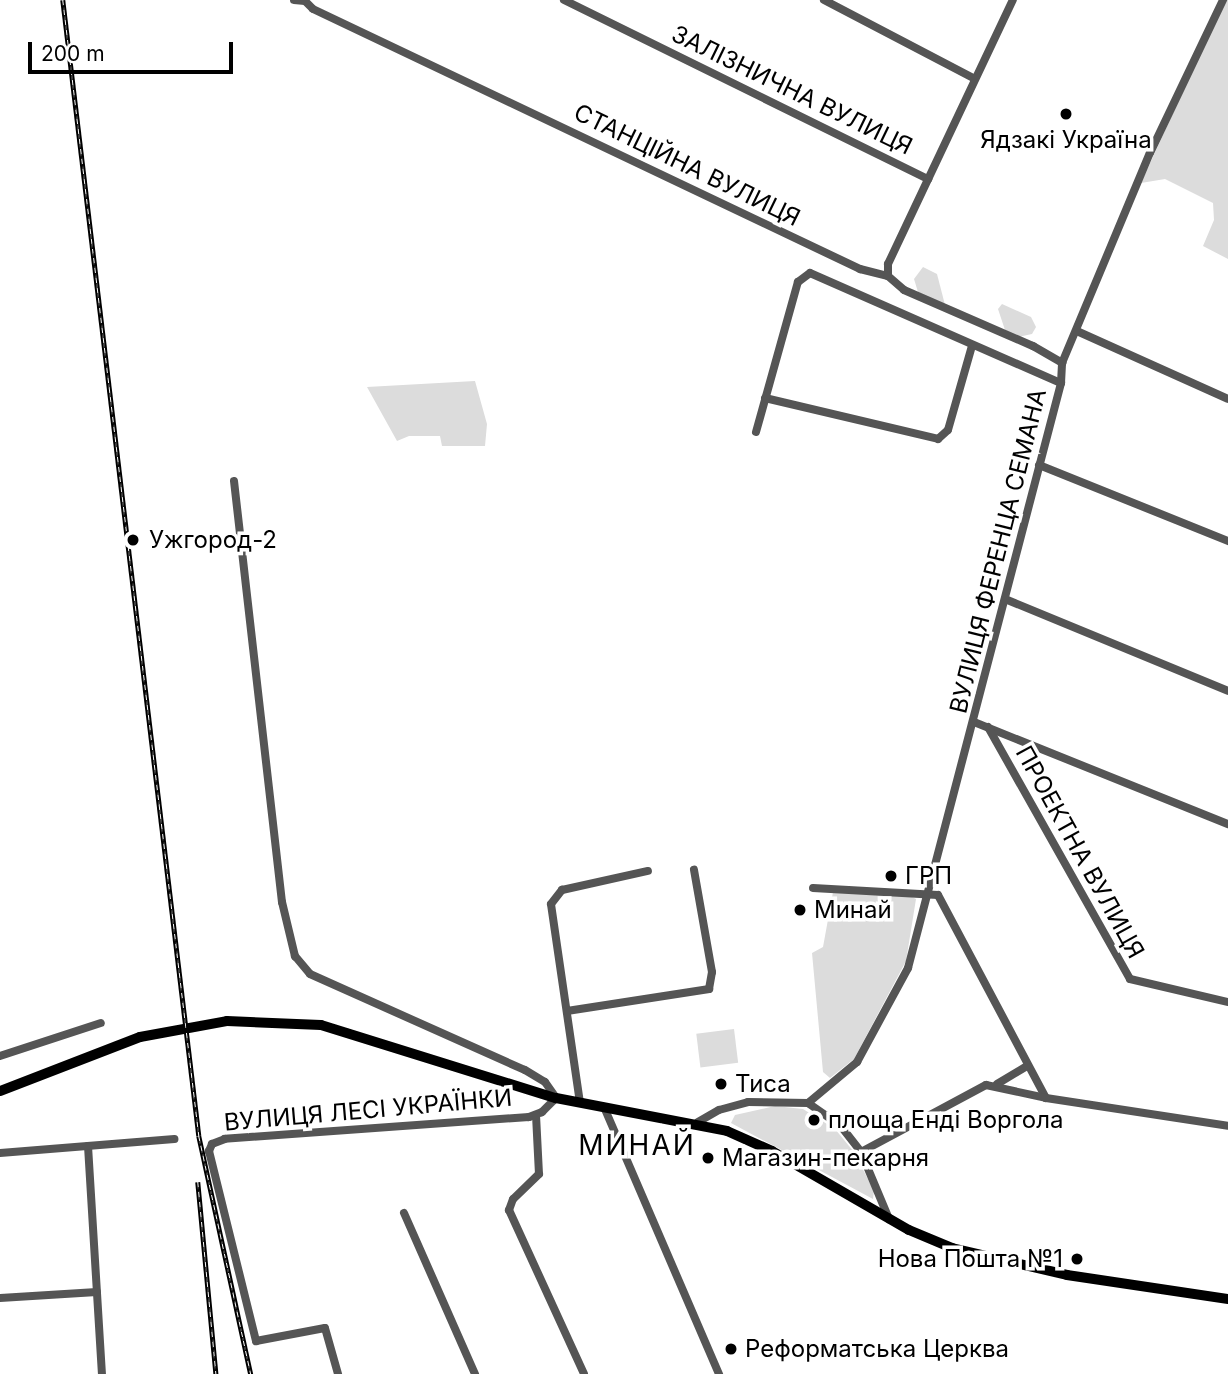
<!DOCTYPE html>
<html>
<head>
<meta charset="utf-8">
<style>
	body { margin:0 }
	#map { position:relative; width:1228px; height:1374px; overflow:hidden; background:#fff; font-family:Inter,sans-serif }
	div>[style] { position:absolute }
	[style*='--x'] { left:calc(var(--x)*1px); top:calc(var(--y)*1px); width:calc(var(--w)*1px); rotate:calc(var(--a)*1deg) }
	.green>* { inset:0; background:#dcdcdc; transform-origin:0 0 }
	.minor>* { height:8px; margin:-4px; padding:0 4px; transform-origin:4px; border-radius:4px; background:#555 }
	.major>* { height:10px; margin:-5px; padding:0 5px; transform-origin:5px; border-radius:5px; background:#000 }
	.rail>* { height:4.5px; margin-top:-2.25px; transform-origin:0; background:repeating-linear-gradient(90deg,#fff 0 5px,#000 0 10px); box-sizing:border-box; border-block:2px solid #000 }
	.dots>* { width:19px; height:19px; translate:-50% -50%; box-sizing:border-box; border:4px solid #fff; border-radius:50% }
	span { translate:-50% -50%; white-space:nowrap; text-align:center; line-height:1.15; -webkit-text-stroke:7px #fff; paint-order:stroke }
	.street-label { font-size:24px; color:#000 }
	.poi-label { font-size:24px; color:#000 }
	.left { translate:0 -50%; text-align:left }
	.right { translate:-100% -50%; text-align:right }
	.quarter-label { font-size:28px; color:#000; letter-spacing:2px }
	.scale { position:absolute; left:28px; top:42px; width:205px; height:32px; box-sizing:border-box; border:4px solid #000; border-top:0; padding-left:9px; font-size:21px; line-height:24px; white-space:nowrap; color:#000; -webkit-text-stroke:5px #fff; paint-order:stroke }
</style>
</head>
<body>
<div id="map">
	<div class="green">
		<div style="clip-path:polygon(1225px 0,1228px 0,1228px 259px,1203px 246px,1214px 220px,1213px 203px,1165px 179px,1141px 183px)"></div>
		<div style="clip-path:polygon(923px 267px,937px 274px,945px 305px,918px 292px,914px 279px)"></div>
		<div style="clip-path:polygon(1002px 304px,1031px 317px,1036px 327px,1032px 334px,1018px 337px,1005px 330px,998px 309px)"></div>
		<div style="clip-path:polygon(475px 381px,487px 424px,485px 446px,442px 446px,440px 436px,409px 436px,397px 441px,367px 387px)"></div>
		<div style="clip-path:polygon(833px 892px,904px 893px,916px 899px,906px 961px,854px 1059px,830px 1078px,823px 1072px,812px 953px,823px 947px)"></div>
		<div style="left:734px;top:1029px;width:34px;height:38px;rotate:83deg"></div>
		<div style="clip-path:polygon(775px 1106px,803px 1109px,835px 1129px,854px 1152px,874px 1191px,873px 1199px,731px 1123px,735px 1115px)"></div>
	</div>
	<div class="minor">
		<div style="--x:294;--y:0;--w:11;--a:5"></div>
		<div style="--x:305;--y:1;--w:11;--a:45"></div>
		<div style="--x:313;--y:9;--w:606;--a:25.42"></div>
		<div style="--x:860;--y:269;--w:29;--a:14"></div>
		<div style="--x:564;--y:0;--w:406;--a:26.2"></div>
		<div style="--x:824;--y:0;--w:170;--a:27.6"></div>
		<div style="--x:888;--y:276;--w:12;--a:-90"></div>
		<div style="--x:888;--y:264;--w:292;--a:-64.7"></div>
		<div style="--x:888;--y:276;--w:21;--a:41"></div>
		<div style="--x:904;--y:290;--w:141;--a:23.5"></div>
		<div style="--x:1033;--y:346;--w:34;--a:30"></div>
		<div style="--x:1079;--y:332;--w:163;--a:24.2"></div>
		<div style="--x:765;--y:398;--w:178;--a:13.3"></div>
		<div style="--x:938;--y:439;--w:13;--a:-42"></div>
		<div style="--x:948;--y:430;--w:87;--a:-74.1"></div>
		<div style="--x:756;--y:432;--w:156;--a:-74.4"></div>
		<div style="--x:798;--y:282;--w:15;--a:-37"></div>
		<div style="--x:810;--y:273;--w:274;--a:23.7"></div>
		<div style="--x:1039;--y:465;--w:204;--a:21.9"></div>
		<div style="--x:234;--y:481;--w:424;--a:83.5"></div>
		<div style="--x:282;--y:902;--w:56;--a:76.5"></div>
		<div style="--x:295;--y:956;--w:23;--a:50"></div>
		<div style="--x:310;--y:974;--w:235;--a:24.1"></div>
		<div style="--x:525;--y:1070;--w:23;--a:31"></div>
		<div style="--x:545;--y:1082;--w:19;--a:55"></div>
		<div style="--x:556;--y:1098;--w:20;--a:135"></div>
		<div style="--x:542;--y:1112;--w:14;--a:159"></div>
		<div style="--x:529;--y:1117;--w:305;--a:175.9"></div>
		<div style="--x:225;--y:1139;--w:14;--a:159"></div>
		<div style="--x:212;--y:1144;--w:8;--a:113"></div>
		<div style="--x:209;--y:1151;--w:196;--a:76.1"></div>
		<div style="--x:256;--y:1341;--w:70;--a:-10.7"></div>
		<div style="--x:325;--y:1328;--w:48;--a:74.2"></div>
		<div style="--x:1005;--y:599;--w:241;--a:22.4"></div>
		<div style="--x:974;--y:722;--w:274;--a:21.9"></div>
		<div style="--x:988;--y:727;--w:289;--a:60.6"></div>
		<div style="--x:1130;--y:979;--w:101;--a:13.2"></div>
		<div style="--x:813;--y:888;--w:125;--a:3.2"></div>
		<div style="--x:938;--y:895;--w:230;--a:62"></div>
		<div style="--x:1046;--y:1098;--w:184;--a:8.7"></div>
		<div style="--x:567;--y:1011;--w:144;--a:-8.8"></div>
		<div style="--x:709;--y:989;--w:17;--a:-80"></div>
		<div style="--x:712;--y:972;--w:104;--a:-100"></div>
		<div style="--x:0;--y:1056;--w:106;--a:-18.1"></div>
		<div style="--x:997;--y:1084;--w:35;--a:-31"></div>
		<div style="--x:580;--y:1103;--w:201;--a:-98.3"></div>
		<div style="--x:551;--y:904;--w:18;--a:-52"></div>
		<div style="--x:562;--y:890;--w:88;--a:-12.5"></div>
		<div style="--x:808;--y:1103;--w:64;--a:-39.9"></div>
		<div style="--x:857;--y:1062;--w:107;--a:-61.5"></div>
		<div style="--x:908;--y:968;--w:605;--a:-75.34"></div>
		<div style="--x:1061;--y:383;--w:20;--a:-87"></div>
		<div style="--x:1062;--y:363;--w:228;--a:-67.3"></div>
		<div style="--x:1150;--y:153;--w:170;--a:-64.5"></div>
		<div style="--x:604;--y:1107;--w:291;--a:66.7"></div>
		<div style="--x:536;--y:1115;--w:59;--a:87.1"></div>
		<div style="--x:539;--y:1174;--w:36;--a:136"></div>
		<div style="--x:513;--y:1199;--w:12;--a:110"></div>
		<div style="--x:509;--y:1210;--w:180;--a:65.4"></div>
		<div style="--x:698;--y:1122;--w:24;--a:-30"></div>
		<div style="--x:719;--y:1110;--w:30;--a:-15"></div>
		<div style="--x:748;--y:1102;--w:60;--a:1"></div>
		<div style="--x:808;--y:1103;--w:39;--a:35"></div>
		<div style="--x:840;--y:1125;--w:34;--a:52"></div>
		<div style="--x:861;--y:1152;--w:73;--a:67.3"></div>
		<div style="--x:88;--y:1146;--w:228;--a:86.5"></div>
		<div style="--x:861;--y:1152;--w:142;--a:-28.2"></div>
		<div style="--x:986;--y:1085;--w:61;--a:12.2"></div>
		<div style="--x:0;--y:1153;--w:175;--a:-4.6"></div>
		<div style="--x:404;--y:1213;--w:176;--a:66.2"></div>
		<div style="--x:0;--y:1298;--w:97;--a:-3.5"></div>
	</div>
	<div class="major">
		<div style="--x:0;--y:1091;--w:150;--a:-21.1"></div>
		<div style="--x:140;--y:1037;--w:88;--a:-10.4"></div>
		<div style="--x:227;--y:1021;--w:94;--a:2.4"></div>
		<div style="--x:321;--y:1025;--w:246;--a:17.3"></div>
		<div style="--x:556;--y:1098;--w:174;--a:10.9"></div>
		<div style="--x:727;--y:1131;--w:49;--a:24"></div>
		<div style="--x:772;--y:1151;--w:158;--a:30"></div>
		<div style="--x:909;--y:1230;--w:47;--a:22.7"></div>
		<div style="--x:952;--y:1248;--w:118;--a:13.2"></div>
		<div style="--x:1067;--y:1275;--w:163;--a:8.5"></div>
	</div>
	<div class="rail">
		<div style="--x:63;--y:0;--w:1144;--a:83.17"></div>
		<div style="--x:199;--y:1136;--w:244;--a:77.7"></div>
		<div style="--x:198;--y:1182;--w:193;--a:84.6"></div>
	</div>
	<div class="dots">
		<div style="left:1066px;top:114px;background:#000"></div>
		<div style="left:133px;top:540px;background:#000"></div>
		<div style="left:891px;top:876px;background:#000"></div>
		<div style="left:800px;top:910px;background:#000"></div>
		<div style="left:721px;top:1084px;background:#000"></div>
		<div style="left:814px;top:1120px;background:#000"></div>
		<div style="left:708px;top:1158px;background:#000"></div>
		<div style="left:1077px;top:1259px;background:#000"></div>
		<div style="left:731px;top:1349px;background:#000"></div>
	</div>
	<div class="street-label">
		<span style="left:792px;top:90px;rotate:26deg">ЗАЛІЗНИЧНА ВУЛИЦЯ</span>
		<span style="left:687px;top:165px;rotate:26deg">СТАНЦІЙНА ВУЛИЦЯ</span>
		<span style="left:998px;top:551px;rotate:-76deg">ВУЛИЦЯ ФЕРЕНЦА СЕМАНА</span>
		<span style="left:1080px;top:852px;rotate:61deg">ПРОЕКТНА ВУЛИЦЯ</span>
		<span style="left:368px;top:1110px;rotate:-5deg">ВУЛИЦЯ ЛЕСІ УКРАЇНКИ</span>
	</div>
	<div class="poi-label">
		<span style="left:1066px;top:140px">Ядзакі Україна</span>
		<span class="left" style="left:149px;top:540px">Ужгород-2</span>
		<span class="left" style="left:905px;top:876px">ГРП</span>
		<span class="left" style="left:814px;top:910px">Минай</span>
		<span class="left" style="left:735px;top:1084px">Тиса</span>
		<span class="left" style="left:828px;top:1120px">площа Енді Воргола</span>
		<span class="left" style="left:722px;top:1158px">Магазин-пекарня</span>
		<span class="right" style="left:1063px;top:1259px">Нова Пошта №1</span>
		<span class="left" style="left:745px;top:1349px">Реформатська Церква</span>
	</div>
	<div class="quarter-label">
		<span style="left:637px;top:1145px">МИНАЙ</span>
	</div>
	<div class="scale">200 m</div>
</div>
</body>
</html>
